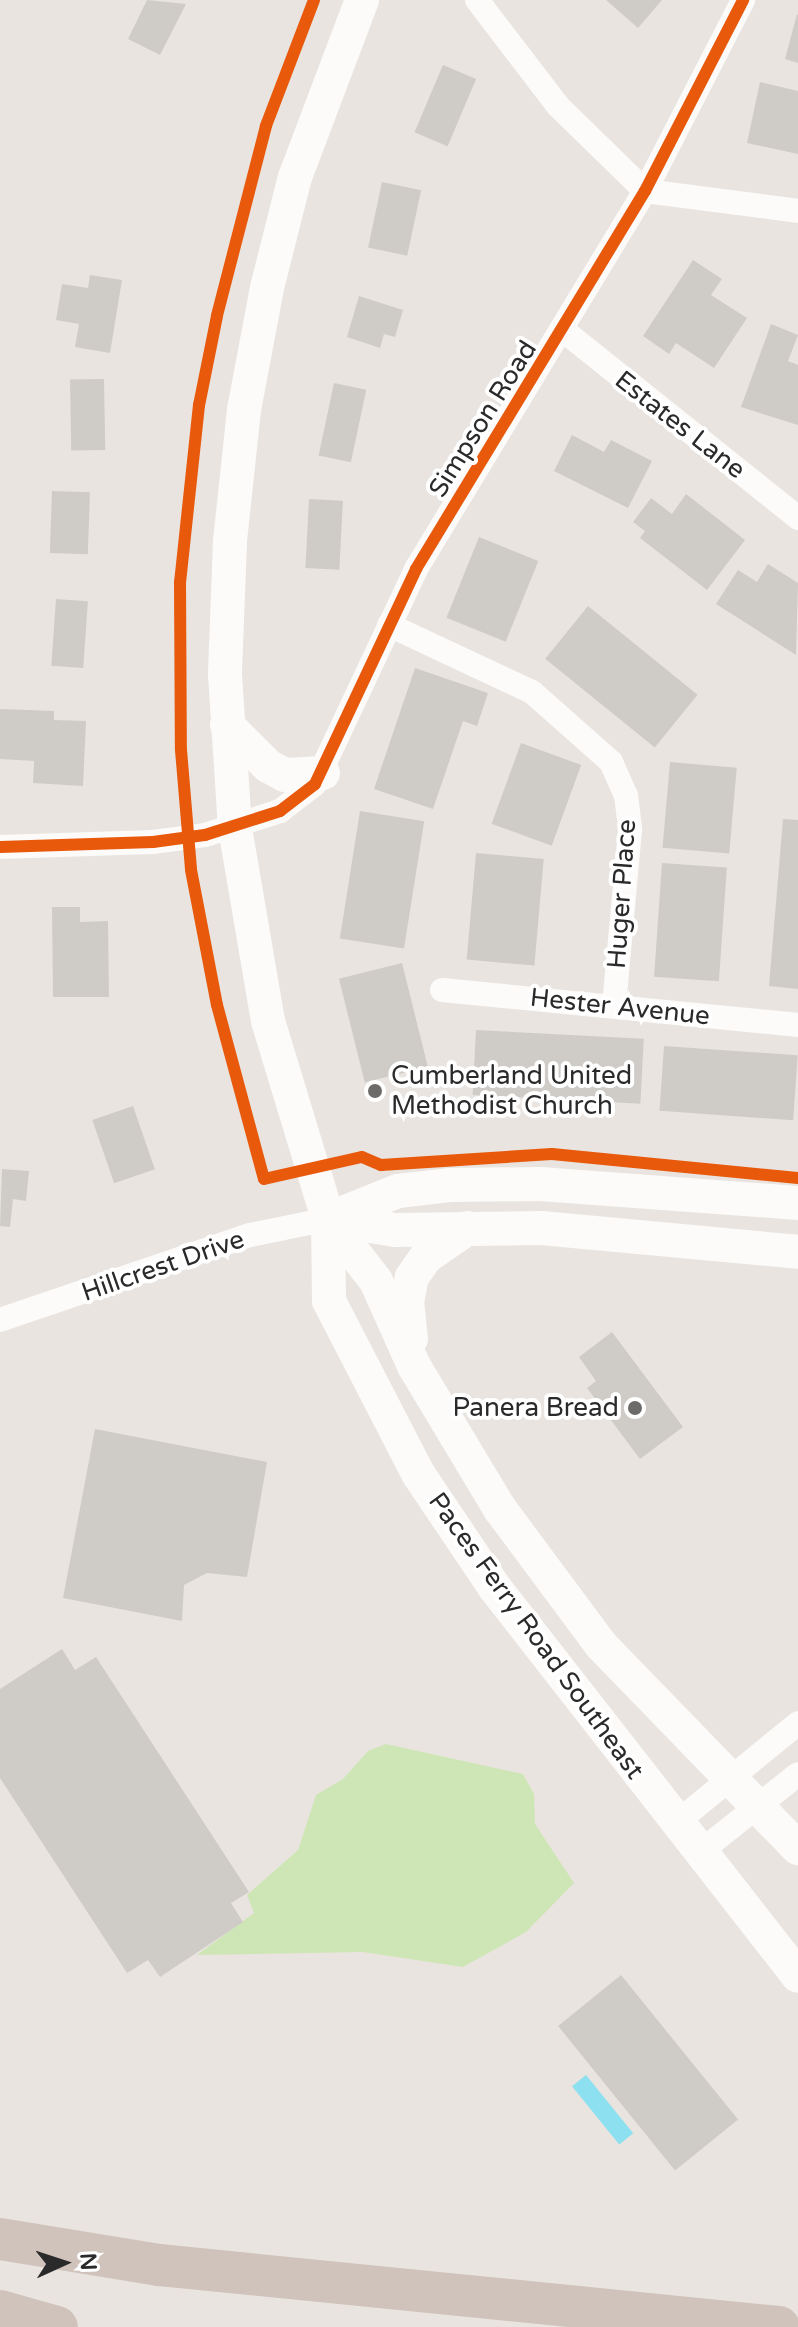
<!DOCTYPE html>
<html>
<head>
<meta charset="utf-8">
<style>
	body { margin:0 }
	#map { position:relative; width:798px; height:2327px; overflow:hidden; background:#e9e4df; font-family:"Varela Round",sans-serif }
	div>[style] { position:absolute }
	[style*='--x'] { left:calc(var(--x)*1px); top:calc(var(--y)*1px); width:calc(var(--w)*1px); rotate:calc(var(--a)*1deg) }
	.green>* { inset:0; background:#cee6b5 }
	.water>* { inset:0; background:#8de0ef; transform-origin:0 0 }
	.building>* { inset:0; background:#cfccc8; transform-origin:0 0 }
	.street>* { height:24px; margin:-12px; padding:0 12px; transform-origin:12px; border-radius:12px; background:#fcfbfa }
	.secondary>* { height:34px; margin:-17px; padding:0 17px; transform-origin:17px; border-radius:17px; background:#fcfbfa }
	.highway>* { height:42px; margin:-21px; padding:0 21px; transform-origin:21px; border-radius:21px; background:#d0c3bc }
	.cycleway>* { height:12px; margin:-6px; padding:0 6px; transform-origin:6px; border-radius:6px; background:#e8590c }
	.dots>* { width:22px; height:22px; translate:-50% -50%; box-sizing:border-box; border:4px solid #fff; border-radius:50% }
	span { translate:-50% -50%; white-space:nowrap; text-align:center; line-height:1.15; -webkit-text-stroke:8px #fff; paint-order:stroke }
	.street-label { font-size:26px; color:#2a2a2a }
	.poi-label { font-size:26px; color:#2a2a2a }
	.left { translate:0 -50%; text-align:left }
	.right { translate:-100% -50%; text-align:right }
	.north { position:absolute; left:24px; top:2223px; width:80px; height:80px; -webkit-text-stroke:6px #fff; paint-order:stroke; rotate:87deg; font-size:22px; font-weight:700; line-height:32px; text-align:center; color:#2a2a2a }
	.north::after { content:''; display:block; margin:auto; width:28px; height:36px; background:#2a2a2a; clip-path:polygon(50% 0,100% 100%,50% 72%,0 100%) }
</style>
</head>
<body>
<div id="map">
	<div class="green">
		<div style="clip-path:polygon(386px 1744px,523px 1774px,534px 1794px,535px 1824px,574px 1883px,526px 1932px,463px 1967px,363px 1952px,197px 1955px,254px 1913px,247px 1895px,298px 1850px,316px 1795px,343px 1779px,368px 1751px)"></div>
	</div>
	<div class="water">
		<div style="left:586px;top:2075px;width:75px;height:18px;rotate:51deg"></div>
	</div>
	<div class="building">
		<div style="clip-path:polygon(147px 0,186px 4px,160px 55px,128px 39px)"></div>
		<div style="clip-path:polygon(606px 0,662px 0,638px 28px)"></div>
		<div style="clip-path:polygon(797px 14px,798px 15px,798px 63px,785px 59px)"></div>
		<div style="left:443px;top:65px;width:36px;height:73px;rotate:23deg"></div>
		<div style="clip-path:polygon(760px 82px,798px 91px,798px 154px,747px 143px)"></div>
		<div style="left:382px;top:182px;width:40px;height:67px;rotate:12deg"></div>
		<div style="clip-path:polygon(693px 260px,722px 279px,711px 295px,747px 318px,714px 368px,676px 343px,669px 354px,643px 336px)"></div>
		<div style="clip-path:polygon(90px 275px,122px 280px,110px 353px,75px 347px,79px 324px,56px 320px,62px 284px,88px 288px)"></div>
		<div style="clip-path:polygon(359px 296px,403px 310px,395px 337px,384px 334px,380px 348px,347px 337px)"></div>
		<div style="clip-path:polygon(771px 324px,798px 335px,788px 361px,798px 365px,798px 425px,741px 407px)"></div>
		<div style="left:104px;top:379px;width:71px;height:34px;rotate:89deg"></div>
		<div style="left:334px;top:383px;width:33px;height:74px;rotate:12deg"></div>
		<div style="clip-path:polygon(572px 435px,604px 452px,611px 440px,652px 461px,628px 508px,554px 471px)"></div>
		<div style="left:52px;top:491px;width:38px;height:62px;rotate:2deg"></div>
		<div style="clip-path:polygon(686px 494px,745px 540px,707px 590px,640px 538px,645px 531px,633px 522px,651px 498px,672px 514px)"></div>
		<div style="left:309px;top:499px;width:34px;height:69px;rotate:3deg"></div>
		<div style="left:479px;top:537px;width:64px;height:87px;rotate:22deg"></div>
		<div style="clip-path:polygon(768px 564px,798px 583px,796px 655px,716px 604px,738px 570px,757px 582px)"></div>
		<div style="left:56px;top:599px;width:32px;height:67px;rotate:4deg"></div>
		<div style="left:588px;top:606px;width:141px;height:68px;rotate:39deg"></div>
		<div style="clip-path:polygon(415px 668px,488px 693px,477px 726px,463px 721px,433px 809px,374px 789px)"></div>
		<div style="clip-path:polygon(0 709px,54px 711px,54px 720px,86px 721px,83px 786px,33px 783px,34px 761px,0 759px)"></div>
		<div style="left:521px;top:743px;width:64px;height:86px;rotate:20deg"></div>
		<div style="left:670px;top:762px;width:67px;height:86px;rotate:5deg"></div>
		<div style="left:360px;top:811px;width:65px;height:129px;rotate:9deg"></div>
		<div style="clip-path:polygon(783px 819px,798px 820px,798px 989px,769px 986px)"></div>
		<div style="left:476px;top:853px;width:68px;height:107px;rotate:5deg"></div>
		<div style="left:662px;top:863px;width:65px;height:114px;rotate:4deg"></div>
		<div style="clip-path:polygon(52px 907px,80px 907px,80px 922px,108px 921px,109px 997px,53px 997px)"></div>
		<div style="left:402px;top:963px;width:107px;height:65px;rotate:76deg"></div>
		<div style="left:476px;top:1030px;width:168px;height:65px;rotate:3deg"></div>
		<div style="left:664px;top:1046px;width:134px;height:65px;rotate:4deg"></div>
		<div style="left:133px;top:1106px;width:67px;height:43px;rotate:71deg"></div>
		<div style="clip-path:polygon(2px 1169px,29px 1171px,26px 1201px,13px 1199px,10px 1227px,0 1226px)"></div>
		<div style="clip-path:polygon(612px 1332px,683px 1427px,640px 1459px,587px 1388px,596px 1381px,579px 1357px)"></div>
		<div style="clip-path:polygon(95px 1429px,267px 1462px,247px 1577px,207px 1573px,184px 1585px,182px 1621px,63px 1598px)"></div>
		<div style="clip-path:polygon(62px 1649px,75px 1670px,96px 1657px,249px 1892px,231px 1903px,243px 1922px,160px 1977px,148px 1960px,127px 1973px,0 1778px,0 1689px)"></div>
		<div style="left:621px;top:1975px;width:186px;height:81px;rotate:51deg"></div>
	</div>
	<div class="street">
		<div style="--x:477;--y:0;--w:133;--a:52.6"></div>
		<div style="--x:558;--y:106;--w:122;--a:44.3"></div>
		<div style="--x:645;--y:191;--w:154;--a:7.4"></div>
		<div style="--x:564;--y:331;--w:300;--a:38.6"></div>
		<div style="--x:389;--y:625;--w:158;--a:25.1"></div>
		<div style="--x:532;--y:692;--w:106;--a:41.5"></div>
		<div style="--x:611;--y:762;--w:36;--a:66"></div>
		<div style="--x:626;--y:795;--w:35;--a:83"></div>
		<div style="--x:630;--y:830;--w:177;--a:95.2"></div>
		<div style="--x:0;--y:847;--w:153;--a:-1.9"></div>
		<div style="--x:153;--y:842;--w:52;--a:-7.7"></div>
		<div style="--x:205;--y:835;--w:79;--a:-17.7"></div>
		<div style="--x:280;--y:811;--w:44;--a:-37.6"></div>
		<div style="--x:315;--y:784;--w:238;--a:-64.8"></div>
		<div style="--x:416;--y:569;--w:442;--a:-58.8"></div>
		<div style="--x:645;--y:191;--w:215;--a:-62.8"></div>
		<div style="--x:442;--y:990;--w:358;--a:5.6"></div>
		<div style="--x:0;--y:1320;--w:264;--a:-18.8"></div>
		<div style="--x:250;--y:1235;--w:80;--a:-11.6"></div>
		<div style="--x:676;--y:1823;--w:158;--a:-39.3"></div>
		<div style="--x:700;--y:1852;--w:125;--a:-38.5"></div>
	</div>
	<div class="secondary">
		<div style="--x:362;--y:0;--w:189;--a:110.7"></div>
		<div style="--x:295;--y:177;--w:114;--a:104.2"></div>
		<div style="--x:267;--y:288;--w:124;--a:100.7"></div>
		<div style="--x:244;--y:410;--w:133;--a:96.1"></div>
		<div style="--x:230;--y:542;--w:132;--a:92.2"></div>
		<div style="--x:225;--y:674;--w:154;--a:86.3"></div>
		<div style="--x:235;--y:828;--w:196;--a:80.3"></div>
		<div style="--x:268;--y:1021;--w:207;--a:73.1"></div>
		<div style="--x:328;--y:1219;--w:78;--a:52.3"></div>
		<div style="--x:376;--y:1281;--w:93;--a:65.9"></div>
		<div style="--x:414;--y:1366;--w:167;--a:59"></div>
		<div style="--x:500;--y:1509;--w:169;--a:53.4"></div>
		<div style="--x:601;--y:1645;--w:283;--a:45.9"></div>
		<div style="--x:227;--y:725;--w:58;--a:45"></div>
		<div style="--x:268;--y:766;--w:19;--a:28"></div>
		<div style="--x:285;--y:775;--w:38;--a:-3"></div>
		<div style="--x:328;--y:1219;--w:82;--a:89.3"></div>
		<div style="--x:329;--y:1301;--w:196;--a:62.7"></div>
		<div style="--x:419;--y:1475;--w:136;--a:56.1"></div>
		<div style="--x:495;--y:1588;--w:492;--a:52"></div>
		<div style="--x:328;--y:1219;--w:75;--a:-21.8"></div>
		<div style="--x:398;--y:1191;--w:52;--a:-6.6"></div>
		<div style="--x:450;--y:1185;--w:90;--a:-0.6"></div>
		<div style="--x:540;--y:1184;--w:259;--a:4.2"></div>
		<div style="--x:328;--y:1219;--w:68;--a:9.3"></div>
		<div style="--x:395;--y:1230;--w:146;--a:-0.8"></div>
		<div style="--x:541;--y:1228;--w:258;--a:5.3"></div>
		<div style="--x:411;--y:1339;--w:37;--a:-96"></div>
		<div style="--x:407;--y:1302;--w:25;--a:-79"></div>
		<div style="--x:412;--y:1277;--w:24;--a:-55"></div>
		<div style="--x:426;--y:1257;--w:51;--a:-34.6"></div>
	</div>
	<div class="highway">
		<div style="--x:0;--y:2239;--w:161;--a:9.3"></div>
		<div style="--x:159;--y:2265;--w:623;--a:5.71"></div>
		<div style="--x:0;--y:2311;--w:59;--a:15.7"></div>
	</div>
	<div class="cycleway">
		<div style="--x:314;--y:0;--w:135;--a:110.9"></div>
		<div style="--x:266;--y:126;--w:196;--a:104.5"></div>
		<div style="--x:217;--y:316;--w:91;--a:101.4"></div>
		<div style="--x:199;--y:405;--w:178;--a:96.1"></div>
		<div style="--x:180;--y:582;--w:168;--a:89.7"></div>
		<div style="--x:181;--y:750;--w:120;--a:85.2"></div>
		<div style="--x:191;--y:870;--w:137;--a:79.1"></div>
		<div style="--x:217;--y:1005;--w:180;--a:74.9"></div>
		<div style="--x:264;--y:1179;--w:100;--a:-12.7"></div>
		<div style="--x:362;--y:1157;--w:21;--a:23"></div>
		<div style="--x:381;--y:1165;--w:171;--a:-3.7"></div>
		<div style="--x:552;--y:1154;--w:247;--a:5.6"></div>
		<div style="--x:0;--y:847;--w:153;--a:-1.9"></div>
		<div style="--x:153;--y:842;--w:52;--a:-7.7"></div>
		<div style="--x:205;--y:835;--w:79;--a:-17.7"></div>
		<div style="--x:280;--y:811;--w:44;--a:-37.6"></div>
		<div style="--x:315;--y:784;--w:238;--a:-64.8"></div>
		<div style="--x:416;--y:569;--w:442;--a:-58.8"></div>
		<div style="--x:645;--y:191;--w:215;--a:-62.8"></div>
	</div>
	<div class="dots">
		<div style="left:375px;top:1091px;background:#6d6b69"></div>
		<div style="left:635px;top:1408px;background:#6d6b69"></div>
	</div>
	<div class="street-label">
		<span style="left:483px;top:419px;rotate:-58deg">Simpson Road</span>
		<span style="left:680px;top:425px;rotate:38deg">Estates Lane</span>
		<span style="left:622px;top:894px;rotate:-86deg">Huger Place</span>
		<span style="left:620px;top:1007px;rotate:6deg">Hester Avenue</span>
		<span style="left:163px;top:1266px;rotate:-19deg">Hillcrest Drive</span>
		<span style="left:536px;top:1636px;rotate:54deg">Paces Ferry Road Southeast</span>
	</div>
	<div class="poi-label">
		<span class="left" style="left:391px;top:1091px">Cumberland United<br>Methodist Church</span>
		<span class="right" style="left:619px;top:1408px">Panera Bread</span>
	</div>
	<div class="north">N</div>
</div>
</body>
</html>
